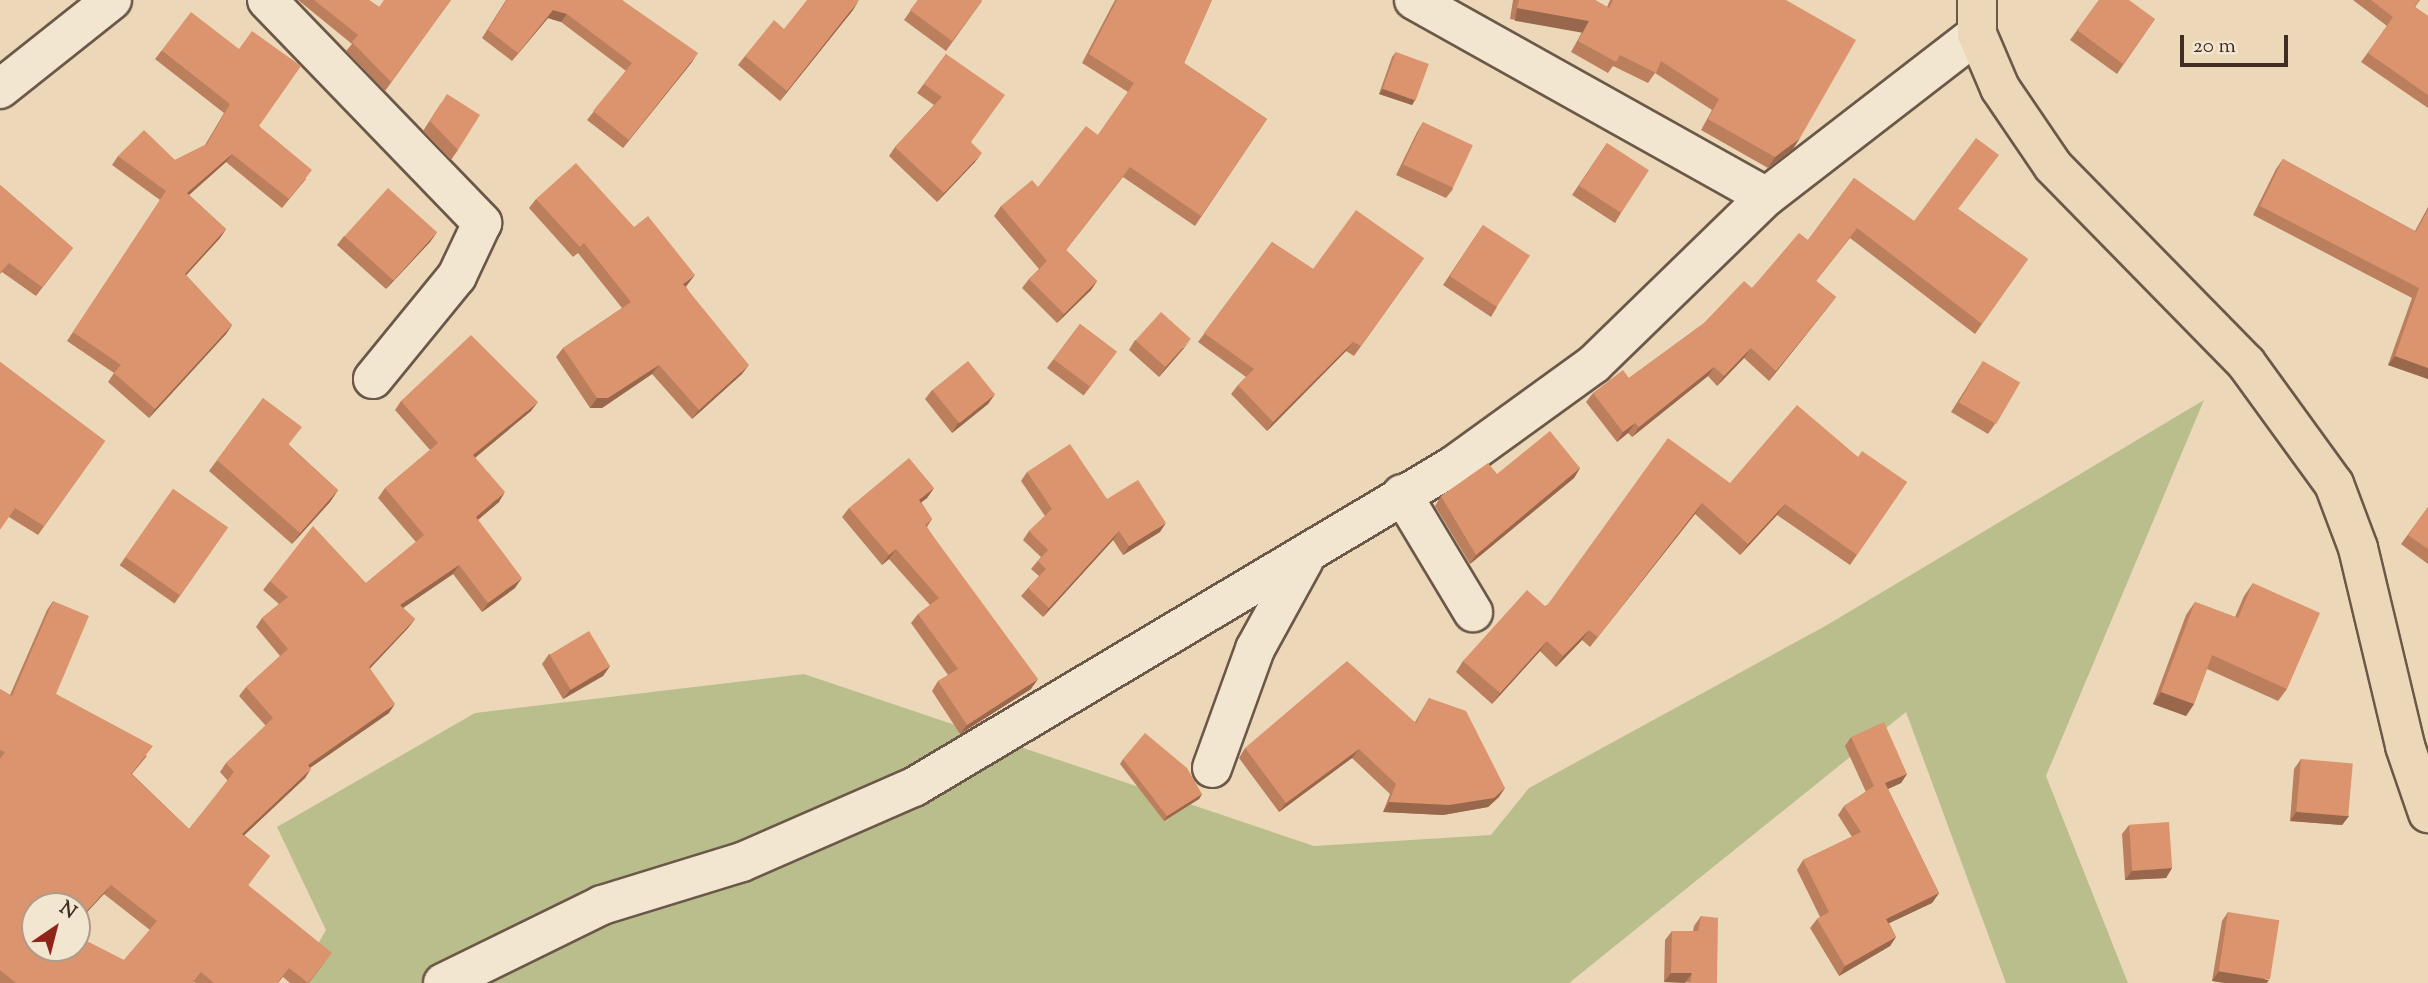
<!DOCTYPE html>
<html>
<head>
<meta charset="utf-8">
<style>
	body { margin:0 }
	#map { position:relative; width:2428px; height:983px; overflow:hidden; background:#ecd8b8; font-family:"Sorts Mill Goudy",serif }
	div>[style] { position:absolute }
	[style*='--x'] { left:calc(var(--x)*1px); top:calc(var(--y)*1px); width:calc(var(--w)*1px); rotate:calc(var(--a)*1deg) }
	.green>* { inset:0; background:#babe8d }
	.roads { filter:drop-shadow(2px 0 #6c5848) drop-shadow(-2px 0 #6c5848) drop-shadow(0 2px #6c5848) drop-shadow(0 -2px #6c5848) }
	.minor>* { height:38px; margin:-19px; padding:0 19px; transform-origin:19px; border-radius:19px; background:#f3e6d1 }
	.major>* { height:38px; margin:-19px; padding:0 19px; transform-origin:19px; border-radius:19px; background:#ecd8b8 }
	.wall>* { inset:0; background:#bc7f5e; transform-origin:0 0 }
	.shaded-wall>* { inset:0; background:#99684c; transform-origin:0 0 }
	.building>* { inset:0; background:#db946d; transform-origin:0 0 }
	span { translate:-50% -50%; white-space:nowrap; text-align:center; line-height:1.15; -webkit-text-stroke:7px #f3e6d1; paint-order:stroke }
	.north { position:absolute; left:21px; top:892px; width:70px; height:70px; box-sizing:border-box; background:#f3e6d1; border:2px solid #ac9c8b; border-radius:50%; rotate:35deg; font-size:19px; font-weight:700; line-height:28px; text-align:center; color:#412e22 }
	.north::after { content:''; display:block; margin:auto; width:24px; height:32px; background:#8f2418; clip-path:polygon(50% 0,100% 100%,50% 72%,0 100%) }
	.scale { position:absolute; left:2180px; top:35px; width:108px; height:32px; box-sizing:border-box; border:4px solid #412e22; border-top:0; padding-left:9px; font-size:21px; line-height:24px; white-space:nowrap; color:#412e22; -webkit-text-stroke:5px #f3e6d1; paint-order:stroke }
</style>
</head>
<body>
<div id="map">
	<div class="green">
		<div style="clip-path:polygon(2204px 400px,2046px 776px,2128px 983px,2006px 983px,1906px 712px,1569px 983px,295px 983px,326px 930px,277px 827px,475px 713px,804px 674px,1314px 846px,1491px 835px,1529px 788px,1827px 625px)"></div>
	</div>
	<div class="roads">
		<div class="minor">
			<div style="--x:267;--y:0;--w:310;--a:46"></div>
			<div style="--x:482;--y:223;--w:59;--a:115.3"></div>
			<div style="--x:457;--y:276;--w:133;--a:129.2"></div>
			<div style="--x:1414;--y:0;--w:403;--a:29.2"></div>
			<div style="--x:0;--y:89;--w:143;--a:-38.5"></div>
			<div style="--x:1402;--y:494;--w:138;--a:59"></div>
			<div style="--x:1212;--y:768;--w:127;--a:-70.1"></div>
			<div style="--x:1255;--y:649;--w:102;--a:-61.2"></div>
			<div style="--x:443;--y:983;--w:177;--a:-26.1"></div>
			<div style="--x:602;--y:905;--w:146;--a:-17.1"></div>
			<div style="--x:742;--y:862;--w:188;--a:-23.6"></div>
			<div style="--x:914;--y:787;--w:627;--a:-30.78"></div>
			<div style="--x:1453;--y:466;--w:174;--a:-35.9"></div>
			<div style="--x:1594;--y:364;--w:240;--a:-44.2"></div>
			<div style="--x:1766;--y:197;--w:267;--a:-37.7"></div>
		</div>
		<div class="major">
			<div style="--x:1977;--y:0;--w:34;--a:90"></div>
			<div style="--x:1977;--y:34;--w:59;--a:66.9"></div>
			<div style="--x:2000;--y:88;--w:94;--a:55.8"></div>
			<div style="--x:2053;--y:166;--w:276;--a:45.6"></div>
			<div style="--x:2246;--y:363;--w:150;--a:54"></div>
			<div style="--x:2334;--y:484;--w:68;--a:69.4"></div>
			<div style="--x:2358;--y:548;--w:204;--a:76.6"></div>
			<div style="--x:2405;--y:746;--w:71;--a:71.1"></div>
		</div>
	</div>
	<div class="wall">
		<div style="clip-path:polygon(298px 0,369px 0,379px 7px,451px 0,385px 91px,346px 51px,352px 44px)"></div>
		<div style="clip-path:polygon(506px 0,622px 0,692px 62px,623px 148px,587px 120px,626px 71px,561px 22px,548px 18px,512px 61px,482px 38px)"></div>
		<div style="clip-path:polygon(918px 0,982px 1px,946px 51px,904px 20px)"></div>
		<div style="clip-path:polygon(1115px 0,1212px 0,1184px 63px,1267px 119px,1195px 226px,1123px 177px,1066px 250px,1097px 281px,1091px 290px,1057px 323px,1022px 288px,1029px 279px,1039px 269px,994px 216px,1001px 206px,1038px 187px,1098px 135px,1128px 92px,1082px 63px)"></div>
		<div style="clip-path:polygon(1513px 0,1595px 0,1607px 7px,1610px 0,1786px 0,1793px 149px,1768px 168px,1701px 130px,1712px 110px,1655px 73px,1648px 83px,1613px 66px,1608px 73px,1571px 52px,1582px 32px,1510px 19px)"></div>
		<div style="clip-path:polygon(2099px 0,2155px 19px,2117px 74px,2070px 40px)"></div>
		<div style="clip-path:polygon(2353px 0,2420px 0,2415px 7px,2428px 16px,2428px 108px,2361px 62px,2387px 26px)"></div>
		<div style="clip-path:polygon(853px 10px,780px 101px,738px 65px,745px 56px,784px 29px)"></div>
		<div style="clip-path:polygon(162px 50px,259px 126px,306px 179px,282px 208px,226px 162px,189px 195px,226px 229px,220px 238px,186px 275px,232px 325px,226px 334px,149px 418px,108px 382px,114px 373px,67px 341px,160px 200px,112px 165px,118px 156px,175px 160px,205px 145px,224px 113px,155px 59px)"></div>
		<div style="clip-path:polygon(1396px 52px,1415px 100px,1412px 105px,1379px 94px,1392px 57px)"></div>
		<div style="clip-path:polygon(946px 54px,975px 162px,937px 202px,889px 156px,895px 147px,934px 105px,917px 93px)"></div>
		<div style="clip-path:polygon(441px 103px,458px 150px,451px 160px,423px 131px)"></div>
		<div style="clip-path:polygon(1423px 122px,1453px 189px,1446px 198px,1396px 175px,1417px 132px)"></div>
		<div style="clip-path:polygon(1607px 143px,1621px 213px,1615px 223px,1572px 195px)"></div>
		<div style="clip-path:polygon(2283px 159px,2415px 231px,2428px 207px,2428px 379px,2388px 365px,2412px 298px,2253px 215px,2276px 169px)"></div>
		<div style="clip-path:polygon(1854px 178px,1914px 221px,1958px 209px,2028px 259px,1975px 334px,1850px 238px,1816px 281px,1836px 297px,1769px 381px,1744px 358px,1717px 386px,1708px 376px,1632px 437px,1628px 433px,1617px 442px,1586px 402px,1593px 393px,1629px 378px,1752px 288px,1808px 240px)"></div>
		<div style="clip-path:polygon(0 185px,73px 248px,36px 296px,2px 272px,0 274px)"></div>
		<div style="clip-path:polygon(536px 199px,634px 227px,688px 284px,686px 287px,742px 374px,692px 419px,652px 374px,602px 408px,590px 408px,556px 357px,563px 348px,622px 308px,578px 253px,573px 257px,529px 208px)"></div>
		<div style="clip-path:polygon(1483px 225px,1497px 307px,1491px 317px,1443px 285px)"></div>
		<div style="clip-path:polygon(437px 232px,430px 242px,386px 289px,337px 245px,344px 236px)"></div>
		<div style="clip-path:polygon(1272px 242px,1313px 269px,1424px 258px,1354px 356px,1346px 351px,1267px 431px,1231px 394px,1238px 385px,1246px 377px,1198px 342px)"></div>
		<div style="left:1080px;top:324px;width:46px;height:55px;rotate:37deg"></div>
		<div style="clip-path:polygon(1135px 340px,1184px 348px,1159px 377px,1129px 350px)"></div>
		<div style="clip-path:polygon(1983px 361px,1995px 424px,1988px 434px,1951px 412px)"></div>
		<div style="clip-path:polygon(0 362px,105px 441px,38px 535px,9px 517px)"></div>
		<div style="clip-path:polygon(932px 390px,995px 394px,988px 404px,952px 433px,925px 399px)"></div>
		<div style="clip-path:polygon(263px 398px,289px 445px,338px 490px,330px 502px,292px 544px,209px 471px)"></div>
		<div style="clip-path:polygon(evenodd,401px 401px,531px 411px,475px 458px,499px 502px,478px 520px,515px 588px,482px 612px,453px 574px,403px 608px,415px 619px,408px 628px,370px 668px,389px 713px,310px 768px,305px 778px,244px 835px,270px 856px,248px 885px,325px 962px,309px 983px,290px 983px,283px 977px,278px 983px,196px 983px,194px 982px,193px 983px,0 983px,0 689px,10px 695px,47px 610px,53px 601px,56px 694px,147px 756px,132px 774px,189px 829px,228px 781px,220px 772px,226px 763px,266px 726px,239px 696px,246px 687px,280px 656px,256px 627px,262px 618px,279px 604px,263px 590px,270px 581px,366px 583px,416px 542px,378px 498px,385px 488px,430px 450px,395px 410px,401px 401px,104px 894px,150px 930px,124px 960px,35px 948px,104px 894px)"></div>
		<div style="clip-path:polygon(1858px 457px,1907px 482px,1850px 565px,1777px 515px,1740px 555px,1695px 514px,1590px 647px,1582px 640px,1556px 667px,1540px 651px,1492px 704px,1456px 672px,1463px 661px,1730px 483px)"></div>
		<div style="clip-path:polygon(1580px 468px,1574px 478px,1470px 564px,1435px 506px,1441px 496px,1497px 474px)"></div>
		<div style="clip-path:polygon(1027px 472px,1107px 499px,1160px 532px,1123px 555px,1113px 540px,1043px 617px,1021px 596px,1028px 588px,1039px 576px,1031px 569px,1041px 557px,1023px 540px,1029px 531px,1045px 516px,1021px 481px)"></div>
		<div style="clip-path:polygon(934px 488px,927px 498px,921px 502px,932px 519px,927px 527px,1031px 689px,960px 734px,932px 691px,938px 681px,948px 675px,911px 623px,918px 614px,930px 605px,889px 559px,882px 565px,842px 517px,849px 508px)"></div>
		<div style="left:173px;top:489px;width:67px;height:93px;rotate:35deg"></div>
		<div style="clip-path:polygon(2428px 507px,2428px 564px,2401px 544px)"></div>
		<div style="clip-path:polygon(2253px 583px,2287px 689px,2278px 701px,2207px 669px,2194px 704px,2186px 716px,2153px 704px,2186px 615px,2195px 602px,2235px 617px,2244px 596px)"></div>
		<div style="clip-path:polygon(549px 654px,610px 666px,603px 676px,563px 699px,542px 664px)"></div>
		<div style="clip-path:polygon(1429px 698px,1499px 797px,1488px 807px,1443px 815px,1383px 812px,1390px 794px,1352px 758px,1279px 812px,1239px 758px,1245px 748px,1415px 722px)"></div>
		<div style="clip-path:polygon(1851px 737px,1907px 774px,1901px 783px,1888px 789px,1939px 893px,1932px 903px,1889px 923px,1896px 937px,1890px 946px,1839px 976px,1810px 928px,1817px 919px,1820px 917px,1797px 870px,1803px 860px,1852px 837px,1838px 815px,1844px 806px,1866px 792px,1845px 746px)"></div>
		<div style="clip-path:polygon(1123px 759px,1202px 794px,1199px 799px,1164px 821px,1120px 764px)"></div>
		<div style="clip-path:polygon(2301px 759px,2349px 816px,2342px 825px,2290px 821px,2294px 769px)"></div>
		<div style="clip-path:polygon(2129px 825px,2172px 868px,2166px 878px,2125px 880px,2122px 834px)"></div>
		<div style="clip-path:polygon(2228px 912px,2267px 983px,2212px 981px,2222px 921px)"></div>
		<div style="clip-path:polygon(1701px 916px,1717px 983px,1664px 982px,1665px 940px,1672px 931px,1693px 931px,1694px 926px)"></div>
	</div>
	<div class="shaded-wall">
		<div style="clip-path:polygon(859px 0,853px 10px,780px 101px,787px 91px)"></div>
		<div style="left:1517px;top:8px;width:73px;height:13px;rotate:10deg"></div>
		<div style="clip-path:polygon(553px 10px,567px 14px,561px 22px,548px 18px,512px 61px)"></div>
		<div style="clip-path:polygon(698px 53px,692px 62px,623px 148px,629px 140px)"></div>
		<div style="clip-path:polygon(1383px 89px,1415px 100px,1412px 105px,1379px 94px)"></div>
		<div style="clip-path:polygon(1800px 138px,1793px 149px,1768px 168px,1775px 157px)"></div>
		<div style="clip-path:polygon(982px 153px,975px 162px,937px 202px,944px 193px)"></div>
		<div style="clip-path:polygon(232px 154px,226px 162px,181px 202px,187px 193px)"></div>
		<div style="clip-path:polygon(226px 229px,220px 238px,179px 283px,185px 274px)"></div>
		<div style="clip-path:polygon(437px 232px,430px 242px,386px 289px,393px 280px)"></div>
		<div style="clip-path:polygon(695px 275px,688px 284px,677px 293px,683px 284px)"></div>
		<div style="clip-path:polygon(1097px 281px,1091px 290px,1057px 323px,1064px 314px)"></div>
		<div style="clip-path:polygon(1836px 297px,1829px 306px,1769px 381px,1776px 371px)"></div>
		<div style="clip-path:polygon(232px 325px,226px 334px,149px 418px,155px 409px)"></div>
		<div style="clip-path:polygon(1191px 339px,1184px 348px,1159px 377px,1166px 367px)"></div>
		<div style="clip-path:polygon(1353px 342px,1346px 351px,1267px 431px,1273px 422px)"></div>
		<div style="clip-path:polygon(1751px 348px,1744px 358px,1717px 386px,1724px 376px)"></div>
		<div style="clip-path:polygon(2395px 356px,2428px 368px,2428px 379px,2388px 365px)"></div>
		<div style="clip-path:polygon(659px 365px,652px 374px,602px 408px,590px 408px,597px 398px)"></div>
		<div style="clip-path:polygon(749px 365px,742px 374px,692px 419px,699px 410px)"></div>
		<div style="clip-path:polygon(1714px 367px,1708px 376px,1632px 437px,1639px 427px)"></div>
		<div style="clip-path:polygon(995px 394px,988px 404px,952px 433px,958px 423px)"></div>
		<div style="clip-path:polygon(538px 402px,531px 411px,466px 465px,473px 455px)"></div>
		<div style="clip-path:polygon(1635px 423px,1628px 433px,1617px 442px,1623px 432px)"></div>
		<div style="clip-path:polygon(1580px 468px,1574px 478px,1470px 564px,1476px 555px)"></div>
		<div style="clip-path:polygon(934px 488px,927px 498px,913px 509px,919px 500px)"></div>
		<div style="clip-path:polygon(338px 490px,330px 502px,292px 544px,300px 533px)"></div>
		<div style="clip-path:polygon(505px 492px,499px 502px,469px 527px,476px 517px)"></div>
		<div style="clip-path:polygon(1702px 503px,1695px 514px,1590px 647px,1598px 637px)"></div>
		<div style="clip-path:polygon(1785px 504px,1777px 515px,1740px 555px,1748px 544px)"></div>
		<div style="clip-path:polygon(1166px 523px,1160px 532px,1123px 555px,1129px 546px)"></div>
		<div style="clip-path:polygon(1119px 531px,1113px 540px,1043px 617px,1049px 608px)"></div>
		<div style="clip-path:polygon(896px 549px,889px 559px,882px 565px,889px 555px)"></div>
		<div style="clip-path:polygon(459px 565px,453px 574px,394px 614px,400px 605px)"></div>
		<div style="clip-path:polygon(522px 578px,515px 588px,482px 612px,488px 603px)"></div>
		<div style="clip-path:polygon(415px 619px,408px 628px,363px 676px,369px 667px)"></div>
		<div style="clip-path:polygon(1589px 630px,1582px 640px,1556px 667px,1563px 656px)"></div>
		<div style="clip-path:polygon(1547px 641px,1540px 651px,1492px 704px,1500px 693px)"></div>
		<div style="clip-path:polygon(610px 666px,603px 676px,563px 699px,570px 690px)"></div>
		<div style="clip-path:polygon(1038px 679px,1031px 689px,960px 734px,967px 725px)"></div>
		<div style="clip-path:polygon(2161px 692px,2194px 704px,2186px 716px,2153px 704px)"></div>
		<div style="clip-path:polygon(395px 704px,389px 713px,301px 774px,308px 765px)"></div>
		<div style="clip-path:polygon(1359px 749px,1352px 758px,1279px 812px,1286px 803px)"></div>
		<div style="clip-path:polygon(311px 769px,305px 778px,236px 843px,242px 834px)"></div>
		<div style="clip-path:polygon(1907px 774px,1901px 783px,1879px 793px,1885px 783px)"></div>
		<div style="clip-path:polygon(1505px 788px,1499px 797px,1488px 807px,1443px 815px,1383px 812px,1389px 802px)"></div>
		<div style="clip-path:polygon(1202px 794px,1199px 799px,1164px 821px,1167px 816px)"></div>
		<div style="clip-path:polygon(2296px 812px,2349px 816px,2342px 825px,2290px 821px)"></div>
		<div style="clip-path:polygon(2172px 868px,2166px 878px,2125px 880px,2132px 871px)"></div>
		<div style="clip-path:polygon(111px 885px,104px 894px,77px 923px,77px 921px)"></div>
		<div style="clip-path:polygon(1939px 893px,1932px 903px,1879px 928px,1886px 919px)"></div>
		<div style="clip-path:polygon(1896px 937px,1890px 946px,1839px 976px,1845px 966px)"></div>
		<div style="clip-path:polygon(2219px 971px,2269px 980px,2267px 983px,2224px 983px,2212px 981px)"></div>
		<div style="clip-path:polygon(1671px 973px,1692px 973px,1685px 983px,1664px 982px)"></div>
	</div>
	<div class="building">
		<div style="clip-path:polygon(314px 0,369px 0,379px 7px,384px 0,451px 0,391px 82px,352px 42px,358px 35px)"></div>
		<div style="clip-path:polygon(507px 0,622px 0,698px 53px,629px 140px,593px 111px,632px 63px,567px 14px,553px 10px,518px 53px,488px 30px)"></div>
		<div style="clip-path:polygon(807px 0,859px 0,787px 91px,745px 56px,774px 20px,784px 29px)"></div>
		<div style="clip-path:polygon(918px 0,981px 0,982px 1px,952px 41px,910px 10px)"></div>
		<div style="clip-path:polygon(1117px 0,1212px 0,1184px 63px,1267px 119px,1201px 216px,1130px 167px,1066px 250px,1097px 281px,1064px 314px,1029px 279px,1047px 261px,1001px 206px,1032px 180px,1038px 187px,1086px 126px,1098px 135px,1134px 83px,1089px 54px)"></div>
		<div style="clip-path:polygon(1519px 0,1595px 0,1609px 8px,1613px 0,1786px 0,1856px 40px,1800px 138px,1775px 157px,1708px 119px,1719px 99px,1661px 61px,1656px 73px,1620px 55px,1616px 62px,1578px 41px,1589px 21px,1517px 8px)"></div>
		<div style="clip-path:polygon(2099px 0,2129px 0,2155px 19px,2123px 64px,2077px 30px)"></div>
		<div style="clip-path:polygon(2371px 0,2419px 0,2414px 7px,2428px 16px,2428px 95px,2368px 53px,2393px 17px)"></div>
		<div style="clip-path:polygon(191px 12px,239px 49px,252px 31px,301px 66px,259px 126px,312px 170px,289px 199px,232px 154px,187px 193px,226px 229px,185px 274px,232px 325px,155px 409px,114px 373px,121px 365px,73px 332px,166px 191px,118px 156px,144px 130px,175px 160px,207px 144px,230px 104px,162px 50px)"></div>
		<div style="left:1396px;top:52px;width:35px;height:39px;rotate:20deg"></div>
		<div style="clip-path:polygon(946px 54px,1005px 95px,971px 142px,982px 153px,944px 193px,895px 147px,942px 97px,924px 84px)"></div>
		<div style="clip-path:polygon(447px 94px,480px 115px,458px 150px,430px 121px)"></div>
		<div style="left:1423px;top:122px;width:55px;height:47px;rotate:25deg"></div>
		<div style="clip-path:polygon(1976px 138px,1999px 155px,1958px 209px,2028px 259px,1982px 324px,1857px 228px,1816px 281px,1836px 297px,1776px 371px,1751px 348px,1724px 376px,1714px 367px,1639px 427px,1635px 423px,1623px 432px,1593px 393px,1623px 370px,1629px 378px,1703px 324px,1744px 281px,1752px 288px,1799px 233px,1808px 240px,1854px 178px,1914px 221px)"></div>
		<div style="left:1607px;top:143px;width:50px;height:51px;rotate:33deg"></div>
		<div style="clip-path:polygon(2283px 159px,2416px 232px,2428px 210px,2428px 368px,2395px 356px,2419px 288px,2260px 206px)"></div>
		<div style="clip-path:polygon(576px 163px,634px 227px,648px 216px,695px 275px,683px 284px,749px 365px,699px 410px,659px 365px,608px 398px,597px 398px,563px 348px,631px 302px,584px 243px,580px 247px,536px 199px)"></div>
		<div style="clip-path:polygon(0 185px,73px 248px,42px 287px,9px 263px,0 273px)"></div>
		<div style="left:388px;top:188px;width:66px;height:65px;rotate:42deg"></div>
		<div style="clip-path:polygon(1356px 210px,1424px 258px,1361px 346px,1353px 342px,1273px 422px,1238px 385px,1254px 369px,1204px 333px,1272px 242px,1313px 269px)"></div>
		<div style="left:1483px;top:225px;width:56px;height:61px;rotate:33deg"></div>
		<div style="left:1161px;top:312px;width:40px;height:38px;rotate:42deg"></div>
		<div style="left:1080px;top:324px;width:46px;height:44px;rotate:37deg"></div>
		<div style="clip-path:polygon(evenodd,471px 335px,538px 402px,473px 455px,505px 492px,476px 517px,522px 578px,488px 603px,459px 565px,400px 605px,415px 619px,369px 667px,395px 704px,308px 765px,311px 769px,242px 834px,270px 856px,248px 885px,332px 953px,308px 983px,289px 968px,277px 983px,214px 983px,201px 972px,192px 983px,16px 983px,0 970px,0 759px,5px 752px,0 750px,0 689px,12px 696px,53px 601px,89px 616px,56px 694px,153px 746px,131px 774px,189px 829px,234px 772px,226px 763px,273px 718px,246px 687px,288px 649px,262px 618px,288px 597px,270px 581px,313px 526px,366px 583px,424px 535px,385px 488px,438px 443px,401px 401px,471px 335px,111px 885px,157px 921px,124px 960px,77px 936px,77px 948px,35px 948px,35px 906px,77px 906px,77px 921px,111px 885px)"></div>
		<div style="left:968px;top:361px;width:43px;height:46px;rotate:51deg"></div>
		<div style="left:1983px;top:361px;width:43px;height:48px;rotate:30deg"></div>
		<div style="clip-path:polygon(0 362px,105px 441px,44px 526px,15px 508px,0 530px)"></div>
		<div style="clip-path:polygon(263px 398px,302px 427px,288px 445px,338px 490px,300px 533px,217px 460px)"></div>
		<div style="clip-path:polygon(1797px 405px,1858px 457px,1862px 451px,1907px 482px,1857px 555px,1785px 504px,1748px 544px,1702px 503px,1598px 637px,1589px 630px,1563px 656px,1547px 641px,1500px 693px,1463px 661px,1527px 590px,1546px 607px,1668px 438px,1730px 483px)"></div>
		<div style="clip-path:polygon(1550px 431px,1580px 468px,1476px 555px,1441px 496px,1488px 463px,1497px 474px)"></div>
		<div style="clip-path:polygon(1070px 444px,1107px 499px,1138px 480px,1166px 523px,1129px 546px,1119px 531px,1049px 608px,1028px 588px,1046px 569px,1038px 561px,1048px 550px,1029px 531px,1052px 509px,1027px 472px)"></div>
		<div style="clip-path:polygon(909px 458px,934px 488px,919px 500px,932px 519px,925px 525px,1038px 679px,967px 725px,938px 681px,958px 669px,918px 614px,939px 598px,896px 549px,889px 555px,849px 508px)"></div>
		<div style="left:173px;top:489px;width:67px;height:83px;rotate:35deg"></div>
		<div style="clip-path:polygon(2428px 507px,2428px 549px,2408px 535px)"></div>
		<div style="clip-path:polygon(2253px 583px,2320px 613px,2287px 689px,2212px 655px,2194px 704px,2161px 692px,2195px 602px,2238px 618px)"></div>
		<div style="left:589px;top:631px;width:41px;height:46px;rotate:59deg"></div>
		<div style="clip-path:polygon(1347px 661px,1416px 723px,1429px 698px,1466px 711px,1505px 788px,1494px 798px,1449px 805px,1389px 802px,1396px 784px,1359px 749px,1286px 803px,1245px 748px)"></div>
		<div style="clip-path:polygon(1884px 722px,1907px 774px,1885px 783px,1939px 893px,1886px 919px,1896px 937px,1845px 966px,1817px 919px,1829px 912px,1803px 860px,1861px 832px,1844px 806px,1874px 786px,1851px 737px)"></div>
		<div style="clip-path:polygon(1145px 733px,1187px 768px,1202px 794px,1167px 816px,1123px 759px)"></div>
		<div style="left:2301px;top:759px;width:52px;height:53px;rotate:5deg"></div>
		<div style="left:2169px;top:822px;width:46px;height:40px;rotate:86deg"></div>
		<div style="left:2228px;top:912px;width:52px;height:60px;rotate:9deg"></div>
		<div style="clip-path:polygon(1701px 916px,1718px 918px,1717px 983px,1690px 983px,1692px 973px,1671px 973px,1672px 931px,1698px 931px)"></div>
	</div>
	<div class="north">N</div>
	<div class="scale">20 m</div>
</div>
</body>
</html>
